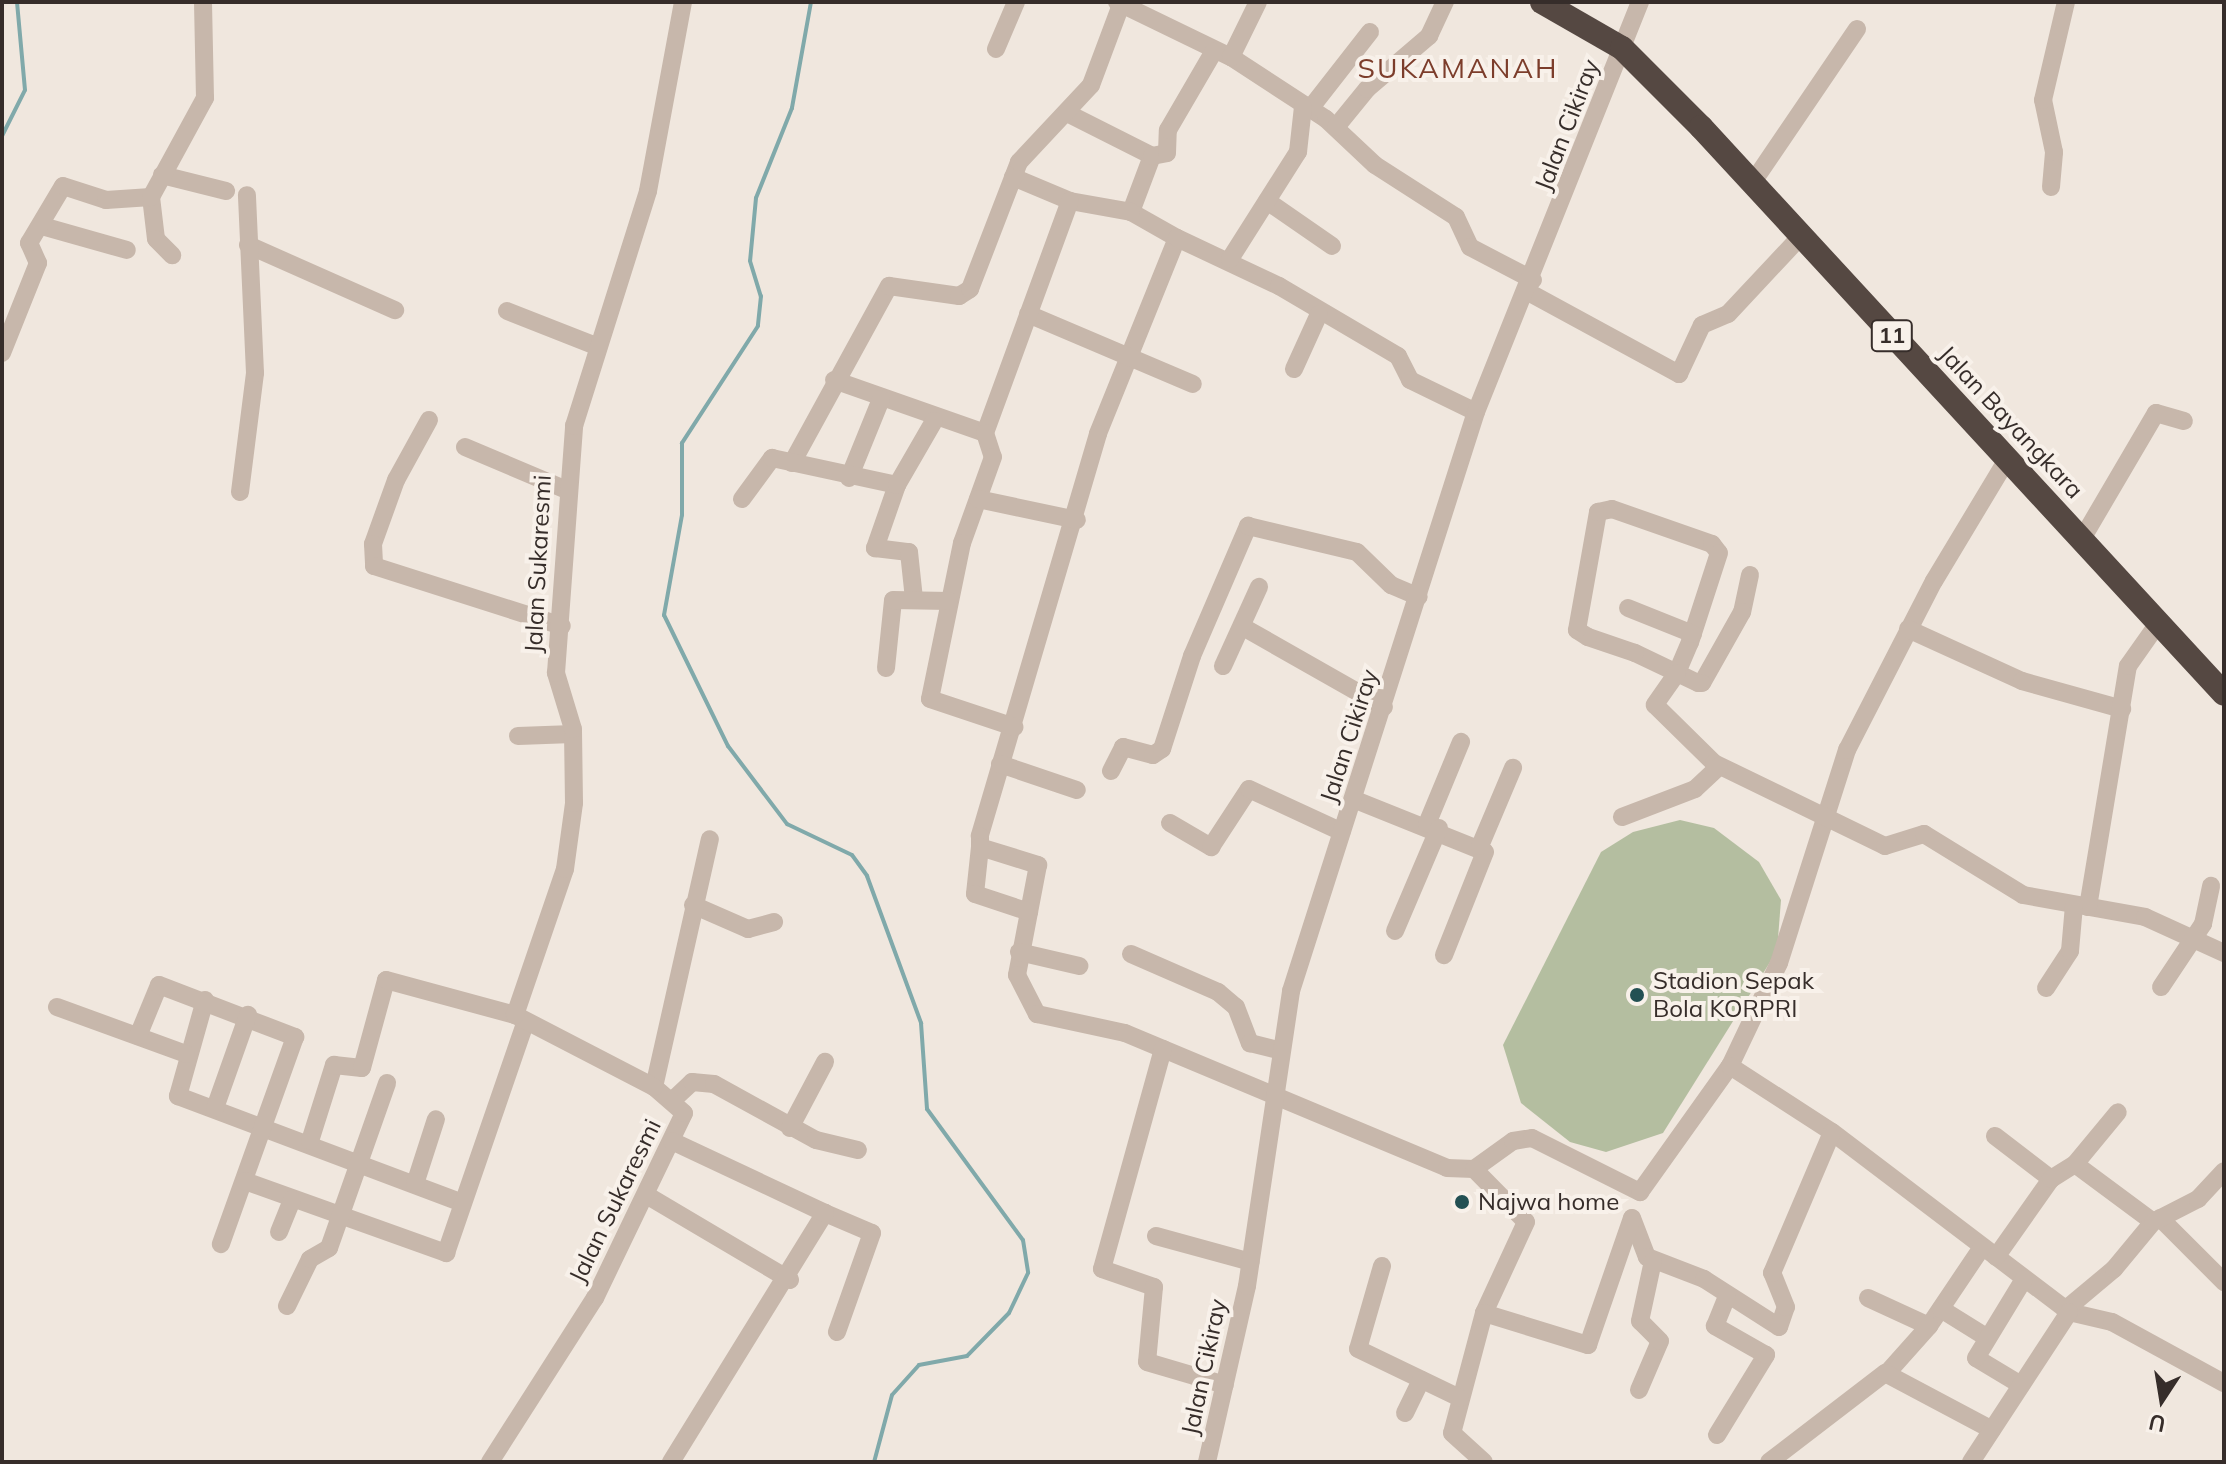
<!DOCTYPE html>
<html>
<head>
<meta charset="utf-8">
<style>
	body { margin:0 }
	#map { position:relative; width:2226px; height:1464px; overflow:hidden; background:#f0e7de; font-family:Mulish,sans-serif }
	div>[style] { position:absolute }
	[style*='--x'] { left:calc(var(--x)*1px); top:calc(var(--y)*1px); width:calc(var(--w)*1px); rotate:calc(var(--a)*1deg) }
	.green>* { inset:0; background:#b4bea0 }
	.stream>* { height:4px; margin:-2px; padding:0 2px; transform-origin:2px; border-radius:2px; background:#80a9aa }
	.minor>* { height:18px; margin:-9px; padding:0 9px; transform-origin:9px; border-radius:9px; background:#c7b7ab }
	.highway>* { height:24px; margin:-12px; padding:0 12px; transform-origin:12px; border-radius:12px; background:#554842 }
	.dots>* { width:22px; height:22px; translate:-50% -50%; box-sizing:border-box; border:4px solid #f8f1ea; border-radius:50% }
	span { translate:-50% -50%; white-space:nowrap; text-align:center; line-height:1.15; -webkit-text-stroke:8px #f8f1ea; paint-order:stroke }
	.shield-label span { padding:2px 6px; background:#f8f1ea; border:2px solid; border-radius:6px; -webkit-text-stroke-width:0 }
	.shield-label { font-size:22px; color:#362d2a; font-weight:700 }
	.street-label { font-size:24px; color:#362d2a }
	.poi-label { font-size:24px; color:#362d2a }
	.left { translate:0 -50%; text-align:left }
	.quarter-label { font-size:28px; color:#7c3d2b; letter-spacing:2px }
	.frame { position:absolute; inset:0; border:4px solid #362d2a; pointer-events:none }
	.north { position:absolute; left:2122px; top:1360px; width:80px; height:80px; -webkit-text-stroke:6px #f8f1ea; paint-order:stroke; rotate:192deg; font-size:22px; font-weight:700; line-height:32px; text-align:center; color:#362d2a }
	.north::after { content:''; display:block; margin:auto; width:28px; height:36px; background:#362d2a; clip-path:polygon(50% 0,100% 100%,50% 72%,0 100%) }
</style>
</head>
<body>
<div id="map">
	<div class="green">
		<div style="clip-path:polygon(1680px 820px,1714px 828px,1759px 862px,1781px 900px,1777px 951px,1663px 1133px,1606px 1152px,1570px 1142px,1521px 1103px,1503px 1045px,1601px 852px,1633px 832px)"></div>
	</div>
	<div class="stream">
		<div style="--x:811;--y:2;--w:108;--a:100.2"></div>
		<div style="--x:792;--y:108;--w:97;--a:111.8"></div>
		<div style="--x:756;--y:198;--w:63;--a:95.4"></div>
		<div style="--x:750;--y:261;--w:37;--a:73"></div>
		<div style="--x:761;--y:296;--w:30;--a:96"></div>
		<div style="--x:758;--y:326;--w:140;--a:123"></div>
		<div style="--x:682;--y:443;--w:72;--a:90"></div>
		<div style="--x:682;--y:515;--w:102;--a:100.2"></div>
		<div style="--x:664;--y:615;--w:146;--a:64"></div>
		<div style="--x:728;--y:746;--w:98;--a:52.9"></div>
		<div style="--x:787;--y:824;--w:72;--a:25.5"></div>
		<div style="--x:852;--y:855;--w:26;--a:54"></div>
		<div style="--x:867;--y:876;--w:157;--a:69.8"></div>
		<div style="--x:921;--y:1023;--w:86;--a:86"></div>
		<div style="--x:927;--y:1109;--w:162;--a:53.8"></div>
		<div style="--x:1023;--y:1240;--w:33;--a:81"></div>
		<div style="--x:1028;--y:1273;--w:44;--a:115.4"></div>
		<div style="--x:1009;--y:1313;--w:60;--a:134.3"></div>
		<div style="--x:967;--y:1356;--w:49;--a:169.4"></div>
		<div style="--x:919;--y:1365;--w:40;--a:132"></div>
		<div style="--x:892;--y:1395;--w:69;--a:105"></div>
		<div style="--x:2;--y:136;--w:51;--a:-63.4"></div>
		<div style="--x:25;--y:90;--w:88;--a:-95.2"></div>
	</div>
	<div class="minor">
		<div style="--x:1117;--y:2;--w:127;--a:25.8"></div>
		<div style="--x:1231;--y:57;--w:113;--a:33.1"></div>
		<div style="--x:1326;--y:119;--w:67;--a:43.2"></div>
		<div style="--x:1375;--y:165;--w:96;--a:32.7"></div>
		<div style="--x:1456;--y:217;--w:33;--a:65"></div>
		<div style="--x:1470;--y:247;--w:71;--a:27.6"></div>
		<div style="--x:996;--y:49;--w:51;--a:-66.9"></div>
		<div style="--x:1231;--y:57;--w:61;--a:-63.9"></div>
		<div style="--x:1309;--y:110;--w:99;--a:-52"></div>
		<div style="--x:1067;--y:113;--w:95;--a:26.8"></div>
		<div style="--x:1152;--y:156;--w:60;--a:110.6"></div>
		<div style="--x:1131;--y:212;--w:53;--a:29.5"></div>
		<div style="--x:1177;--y:238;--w:211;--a:112"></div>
		<div style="--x:1098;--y:434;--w:419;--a:106.4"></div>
		<div style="--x:980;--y:836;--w:11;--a:90"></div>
		<div style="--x:980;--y:847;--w:61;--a:17.2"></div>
		<div style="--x:1038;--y:865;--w:112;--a:100.8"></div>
		<div style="--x:1017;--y:975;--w:44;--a:62.9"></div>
		<div style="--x:1037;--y:1014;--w:90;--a:12.2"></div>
		<div style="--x:1125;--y:1033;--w:349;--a:22.7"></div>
		<div style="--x:1447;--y:1168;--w:27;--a:2"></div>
		<div style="--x:1474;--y:1169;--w:48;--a:-35.7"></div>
		<div style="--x:1513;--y:1141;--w:19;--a:-9"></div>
		<div style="--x:1532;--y:1138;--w:121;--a:26.6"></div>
		<div style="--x:1640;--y:1192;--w:155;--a:-54.5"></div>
		<div style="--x:1730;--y:1066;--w:114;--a:-64.6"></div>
		<div style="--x:1779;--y:963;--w:224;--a:-72.3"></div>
		<div style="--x:1847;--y:750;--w:190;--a:-62.8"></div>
		<div style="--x:1934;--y:581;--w:144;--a:-59"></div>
		<div style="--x:1336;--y:127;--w:49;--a:-50.8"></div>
		<div style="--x:1367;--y:89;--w:82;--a:-40.5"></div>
		<div style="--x:1429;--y:36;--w:38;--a:-65"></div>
		<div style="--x:1152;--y:156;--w:15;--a:-11"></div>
		<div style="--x:1167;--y:153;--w:23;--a:-88"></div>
		<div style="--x:1168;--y:130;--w:91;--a:-59.8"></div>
		<div style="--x:162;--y:175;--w:66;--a:14"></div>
		<div style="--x:1013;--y:177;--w:62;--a:22.8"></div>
		<div style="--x:1070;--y:201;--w:62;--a:10.2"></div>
		<div style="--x:1753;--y:182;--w:185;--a:-55.8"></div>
		<div style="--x:2051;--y:187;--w:35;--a:-85"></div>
		<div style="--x:2054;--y:152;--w:53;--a:-101.9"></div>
		<div style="--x:2043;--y:100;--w:101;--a:-76.8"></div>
		<div style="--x:151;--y:197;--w:42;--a:83.2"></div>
		<div style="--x:156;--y:239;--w:23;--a:45"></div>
		<div style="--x:1267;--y:201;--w:79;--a:34.7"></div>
		<div style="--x:42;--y:226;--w:88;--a:15.8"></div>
		<div style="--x:1177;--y:238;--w:113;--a:25.2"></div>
		<div style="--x:1279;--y:286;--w:138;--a:30.5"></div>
		<div style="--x:1398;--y:356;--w:27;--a:63"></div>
		<div style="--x:1410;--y:380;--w:73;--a:25.9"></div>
		<div style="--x:248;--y:245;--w:161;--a:23.9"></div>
		<div style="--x:1230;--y:259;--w:127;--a:-57.6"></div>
		<div style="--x:1298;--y:152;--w:45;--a:-83.7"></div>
		<div style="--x:1528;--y:292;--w:172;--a:28.5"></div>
		<div style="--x:1679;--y:374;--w:54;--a:-64.9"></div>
		<div style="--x:1702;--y:325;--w:28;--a:-23"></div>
		<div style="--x:1728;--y:314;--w:108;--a:-46.9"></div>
		<div style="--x:507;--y:311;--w:96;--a:21.5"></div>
		<div style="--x:1028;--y:314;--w:179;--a:23"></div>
		<div style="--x:2;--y:353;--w:97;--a:-68.2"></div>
		<div style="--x:38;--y:263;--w:22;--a:-114"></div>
		<div style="--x:29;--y:243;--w:66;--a:-59.2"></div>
		<div style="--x:63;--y:186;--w:45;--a:18"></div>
		<div style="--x:106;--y:200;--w:45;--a:-3.8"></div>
		<div style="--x:151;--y:197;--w:113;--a:-61.4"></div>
		<div style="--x:205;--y:98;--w:96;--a:-91.2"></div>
		<div style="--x:1294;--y:369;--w:60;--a:-65.6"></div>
		<div style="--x:834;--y:380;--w:160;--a:19.3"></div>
		<div style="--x:985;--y:433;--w:247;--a:-69.9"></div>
		<div style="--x:429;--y:420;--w:68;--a:118.8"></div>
		<div style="--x:396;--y:480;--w:68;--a:109.8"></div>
		<div style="--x:373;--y:544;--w:22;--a:87"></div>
		<div style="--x:374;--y:566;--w:197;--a:17.7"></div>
		<div style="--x:985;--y:433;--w:25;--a:72"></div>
		<div style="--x:993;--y:457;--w:91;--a:109.8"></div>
		<div style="--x:962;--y:543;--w:159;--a:101.6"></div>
		<div style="--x:930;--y:699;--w:89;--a:18.4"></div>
		<div style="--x:465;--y:447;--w:111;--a:22.9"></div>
		<div style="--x:792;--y:463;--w:202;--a:-61.3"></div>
		<div style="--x:889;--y:286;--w:71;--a:8.1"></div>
		<div style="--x:959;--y:296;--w:13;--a:-32"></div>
		<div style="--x:970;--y:289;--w:136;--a:-68.9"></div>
		<div style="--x:1019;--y:162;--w:105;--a:-46.9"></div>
		<div style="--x:1091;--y:85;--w:89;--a:-69.5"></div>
		<div style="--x:849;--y:478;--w:85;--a:-67.9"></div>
		<div style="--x:897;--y:485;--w:67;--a:109.2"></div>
		<div style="--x:875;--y:548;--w:34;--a:7"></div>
		<div style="--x:909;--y:552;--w:47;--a:83.9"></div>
		<div style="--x:240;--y:492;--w:120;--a:-82.8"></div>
		<div style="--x:255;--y:373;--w:178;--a:-92.6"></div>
		<div style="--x:742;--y:499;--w:51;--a:-53.8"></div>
		<div style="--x:772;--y:458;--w:128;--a:12.2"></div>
		<div style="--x:897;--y:485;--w:74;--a:-60"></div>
		<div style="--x:978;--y:499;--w:101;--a:12"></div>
		<div style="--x:2082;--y:539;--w:146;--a:-59.6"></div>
		<div style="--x:2156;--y:413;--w:29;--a:16"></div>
		<div style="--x:1750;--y:575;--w:38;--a:102"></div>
		<div style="--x:1742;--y:612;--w:81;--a:119.4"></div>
		<div style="--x:1702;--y:683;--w:4;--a:180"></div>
		<div style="--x:1698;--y:683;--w:70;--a:-154.5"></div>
		<div style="--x:1635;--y:653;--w:50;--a:-161.2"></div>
		<div style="--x:1588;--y:637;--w:13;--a:-148"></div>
		<div style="--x:1577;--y:630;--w:120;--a:-79.9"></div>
		<div style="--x:1598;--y:512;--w:14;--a:-12"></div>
		<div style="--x:1612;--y:509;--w:106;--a:19.3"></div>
		<div style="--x:1712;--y:544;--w:11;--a:52"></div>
		<div style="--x:1719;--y:553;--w:94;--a:108"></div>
		<div style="--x:1690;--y:642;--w:34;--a:113"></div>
		<div style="--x:1677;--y:673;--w:39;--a:125"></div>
		<div style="--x:1655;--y:705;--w:83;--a:44.5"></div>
		<div style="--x:1714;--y:763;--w:190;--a:25.9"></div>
		<div style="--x:1885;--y:846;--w:41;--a:-17.1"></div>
		<div style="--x:1924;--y:834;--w:116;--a:31.6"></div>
		<div style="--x:2023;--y:895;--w:124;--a:10.2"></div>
		<div style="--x:2145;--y:917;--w:87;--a:24.5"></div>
		<div style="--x:1628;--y:608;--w:70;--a:21.8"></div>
		<div style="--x:1243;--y:627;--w:162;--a:29.6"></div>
		<div style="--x:1908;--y:629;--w:125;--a:24.5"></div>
		<div style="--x:2022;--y:681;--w:104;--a:15.6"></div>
		<div style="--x:1223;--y:666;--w:87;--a:-65.5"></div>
		<div style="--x:886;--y:668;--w:68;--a:-84.1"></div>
		<div style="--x:893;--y:600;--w:56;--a:1"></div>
		<div style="--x:518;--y:736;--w:55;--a:-2.1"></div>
		<div style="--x:1000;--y:764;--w:81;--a:18.7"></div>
		<div style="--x:1111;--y:771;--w:27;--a:-63"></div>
		<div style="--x:1123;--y:747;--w:31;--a:15"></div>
		<div style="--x:1153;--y:755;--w:11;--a:-34"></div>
		<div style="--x:1162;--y:749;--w:98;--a:-72.1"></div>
		<div style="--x:1192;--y:656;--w:142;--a:-66.7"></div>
		<div style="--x:1248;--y:526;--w:112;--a:13.4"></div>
		<div style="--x:1357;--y:552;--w:47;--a:44.1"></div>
		<div style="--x:1391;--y:585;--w:30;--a:23"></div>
		<div style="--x:1353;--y:799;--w:142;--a:21.9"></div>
		<div style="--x:1485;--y:852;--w:111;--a:111.7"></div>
		<div style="--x:1622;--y:817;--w:78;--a:-21"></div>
		<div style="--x:1695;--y:789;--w:33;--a:-43"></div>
		<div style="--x:1170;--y:823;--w:48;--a:30.3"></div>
		<div style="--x:1211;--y:847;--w:69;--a:-56.8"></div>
		<div style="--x:1249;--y:789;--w:102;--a:24.8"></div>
		<div style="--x:1427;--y:824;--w:89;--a:-67.5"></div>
		<div style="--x:1480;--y:846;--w:85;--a:-67.1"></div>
		<div style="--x:980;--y:847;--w:47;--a:96.1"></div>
		<div style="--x:975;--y:894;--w:57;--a:18.4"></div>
		<div style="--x:693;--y:905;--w:60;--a:23.6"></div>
		<div style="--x:748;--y:929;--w:27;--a:-15"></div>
		<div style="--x:2088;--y:907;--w:244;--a:-80.6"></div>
		<div style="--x:2128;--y:666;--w:54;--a:-54.8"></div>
		<div style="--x:1395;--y:931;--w:112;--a:-66.9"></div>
		<div style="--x:1019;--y:952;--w:62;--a:13.1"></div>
		<div style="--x:1131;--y:954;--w:95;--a:23.6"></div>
		<div style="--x:1218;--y:992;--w:23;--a:40"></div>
		<div style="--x:1236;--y:1007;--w:39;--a:69"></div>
		<div style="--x:1250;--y:1043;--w:32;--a:14"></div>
		<div style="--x:2161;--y:987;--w:76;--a:-56.3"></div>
		<div style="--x:2203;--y:924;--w:39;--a:-78"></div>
		<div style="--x:2046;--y:988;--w:44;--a:-57"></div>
		<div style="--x:2070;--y:951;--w:46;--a:-85"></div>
		<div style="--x:205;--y:1000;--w:100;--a:105.7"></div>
		<div style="--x:178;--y:1096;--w:304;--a:20.6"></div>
		<div style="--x:57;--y:1007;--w:137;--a:20"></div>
		<div style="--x:138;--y:1036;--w:55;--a:-67.6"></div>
		<div style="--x:159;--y:985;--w:146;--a:20.9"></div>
		<div style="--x:295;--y:1037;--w:220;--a:109.7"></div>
		<div style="--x:1163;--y:1049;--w:228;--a:105.5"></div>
		<div style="--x:1102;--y:1269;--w:55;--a:19.1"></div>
		<div style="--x:1154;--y:1287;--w:75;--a:95.3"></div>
		<div style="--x:1147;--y:1362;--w:81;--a:16.4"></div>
		<div style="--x:1730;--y:1066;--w:121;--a:32.9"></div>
		<div style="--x:1832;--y:1132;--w:298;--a:37.2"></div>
		<div style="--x:2069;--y:1312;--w:44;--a:13.1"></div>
		<div style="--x:2112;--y:1322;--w:128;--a:28.6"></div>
		<div style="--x:654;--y:1087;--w:254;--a:-77.3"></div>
		<div style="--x:674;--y:1099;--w:25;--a:-43"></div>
		<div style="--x:692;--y:1082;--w:22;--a:5"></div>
		<div style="--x:714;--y:1084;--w:116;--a:28.8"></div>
		<div style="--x:816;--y:1140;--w:43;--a:13.4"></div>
		<div style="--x:215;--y:1108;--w:99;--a:-70.5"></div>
		<div style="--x:790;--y:1128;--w:75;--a:-62.1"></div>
		<div style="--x:1995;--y:1136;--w:71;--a:37.5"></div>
		<div style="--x:310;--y:1141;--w:80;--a:-72.5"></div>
		<div style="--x:334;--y:1065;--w:28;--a:6"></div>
		<div style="--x:362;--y:1068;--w:91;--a:-74.7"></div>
		<div style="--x:386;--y:980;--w:134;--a:15.2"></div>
		<div style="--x:2075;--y:1164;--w:97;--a:36.6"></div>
		<div style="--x:1474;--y:1169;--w:74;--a:45.5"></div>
		<div style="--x:1526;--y:1222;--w:100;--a:114.8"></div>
		<div style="--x:1484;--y:1313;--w:124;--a:104.9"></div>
		<div style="--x:1452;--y:1433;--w:43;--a:42.2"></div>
		<div style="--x:245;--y:1181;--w:214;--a:19.7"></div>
		<div style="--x:446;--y:1253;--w:245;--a:-71"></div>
		<div style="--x:415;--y:1184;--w:68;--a:-72.1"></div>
		<div style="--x:648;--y:1196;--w:165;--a:30.6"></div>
		<div style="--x:825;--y:1213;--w:51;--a:23.1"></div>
		<div style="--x:872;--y:1233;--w:105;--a:109.5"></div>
		<div style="--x:1632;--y:1218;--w:42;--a:69"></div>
		<div style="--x:1647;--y:1257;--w:61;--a:21.1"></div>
		<div style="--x:1704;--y:1279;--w:89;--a:32.6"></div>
		<div style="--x:1779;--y:1327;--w:21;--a:-71"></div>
		<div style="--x:1786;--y:1307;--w:37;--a:-112"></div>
		<div style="--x:1772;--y:1273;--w:153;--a:-66.9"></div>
		<div style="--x:2160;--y:1218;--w:91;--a:45"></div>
		<div style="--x:279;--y:1232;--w:35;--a:-68"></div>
		<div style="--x:1156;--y:1236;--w:98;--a:15.3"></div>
		<div style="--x:1996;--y:1257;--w:95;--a:-54.8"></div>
		<div style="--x:2051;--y:1179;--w:28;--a:-32"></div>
		<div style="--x:2075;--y:1164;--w:67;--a:-50.4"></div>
		<div style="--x:1382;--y:1266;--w:86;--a:106.1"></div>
		<div style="--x:1358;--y:1349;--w:113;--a:25.7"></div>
		<div style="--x:1868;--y:1298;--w:67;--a:24.7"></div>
		<div style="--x:1929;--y:1326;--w:95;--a:-56.1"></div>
		<div style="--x:287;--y:1306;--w:52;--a:-63.9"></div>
		<div style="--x:310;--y:1259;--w:22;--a:-30"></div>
		<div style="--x:329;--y:1248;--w:175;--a:-70.6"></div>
		<div style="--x:1941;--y:1309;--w:53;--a:31.9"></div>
		<div style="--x:2065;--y:1310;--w:64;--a:-39.9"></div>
		<div style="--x:2114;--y:1269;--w:61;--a:-50.3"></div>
		<div style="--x:2153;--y:1222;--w:51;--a:-27.1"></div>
		<div style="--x:2198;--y:1199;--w:38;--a:-47"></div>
		<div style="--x:1484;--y:1313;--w:109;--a:17.1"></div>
		<div style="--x:1588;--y:1345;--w:134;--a:-70.9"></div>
		<div style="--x:1888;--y:1372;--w:62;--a:-48.3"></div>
		<div style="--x:2021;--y:1385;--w:52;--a:-149"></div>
		<div style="--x:1976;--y:1358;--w:92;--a:-58.7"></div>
		<div style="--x:1639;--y:1390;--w:53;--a:-66.8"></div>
		<div style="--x:1660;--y:1341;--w:28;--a:-135"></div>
		<div style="--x:1640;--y:1321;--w:61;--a:-77.8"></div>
		<div style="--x:1405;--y:1413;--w:37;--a:-64"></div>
		<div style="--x:1717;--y:1435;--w:94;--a:-58.5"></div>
		<div style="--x:1766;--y:1355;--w:59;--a:-150.4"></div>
		<div style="--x:1715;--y:1326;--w:32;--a:-68"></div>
		<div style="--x:490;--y:1462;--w:195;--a:-57.4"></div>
		<div style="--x:595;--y:1298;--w:205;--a:-64.3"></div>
		<div style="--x:684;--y:1113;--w:40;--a:-139"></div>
		<div style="--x:654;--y:1087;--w:157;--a:-152.6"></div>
		<div style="--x:515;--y:1015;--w:154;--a:-71.1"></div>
		<div style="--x:565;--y:869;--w:67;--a:-82.2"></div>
		<div style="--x:574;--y:803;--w:74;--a:-90.8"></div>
		<div style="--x:573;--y:729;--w:59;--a:-106.9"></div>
		<div style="--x:556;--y:673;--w:248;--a:-85.8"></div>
		<div style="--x:574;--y:426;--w:246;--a:-72.5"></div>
		<div style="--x:648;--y:191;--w:192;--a:-79.5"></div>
		<div style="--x:671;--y:1462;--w:293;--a:-58.3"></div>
		<div style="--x:825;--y:1213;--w:169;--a:-154.8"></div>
		<div style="--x:1207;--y:1462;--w:180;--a:-77.2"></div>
		<div style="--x:1247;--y:1286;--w:298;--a:-81.5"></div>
		<div style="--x:1291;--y:991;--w:608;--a:-72.28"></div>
		<div style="--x:1476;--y:412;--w:442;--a:-68.2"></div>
		<div style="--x:1769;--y:1462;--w:146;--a:-37.5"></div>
		<div style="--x:1885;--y:1373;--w:121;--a:28"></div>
		<div style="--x:1971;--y:1462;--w:179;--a:-56.8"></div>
	</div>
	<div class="highway">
		<div style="--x:1542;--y:2;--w:92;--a:29.9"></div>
		<div style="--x:1622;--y:48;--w:112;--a:45"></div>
		<div style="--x:1701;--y:127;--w:771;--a:47.31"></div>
	</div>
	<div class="dots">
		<div style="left:1637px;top:995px;background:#235053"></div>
		<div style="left:1462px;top:1202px;background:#235053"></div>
	</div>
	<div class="shield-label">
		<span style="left:1892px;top:336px">11</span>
	</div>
	<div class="street-label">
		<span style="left:1567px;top:125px;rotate:-69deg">Jalan Cikiray</span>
		<span style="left:2011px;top:422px;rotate:47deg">Jalan Bayangkara</span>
		<span style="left:538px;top:564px;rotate:-87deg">Jalan Sukaresmi</span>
		<span style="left:1349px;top:736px;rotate:-72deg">Jalan Cikiray</span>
		<span style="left:615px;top:1201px;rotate:-64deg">Jalan Sukaresmi</span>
		<span style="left:1204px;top:1367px;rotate:-78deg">Jalan Cikiray</span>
	</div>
	<div class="poi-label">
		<span class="left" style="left:1653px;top:995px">Stadion Sepak<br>Bola KORPRI</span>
		<span class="left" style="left:1478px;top:1202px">Najwa home</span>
	</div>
	<div class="quarter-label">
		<span style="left:1458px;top:68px">SUKAMANAH</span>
	</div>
	<div class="frame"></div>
	<div class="north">U</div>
</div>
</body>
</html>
